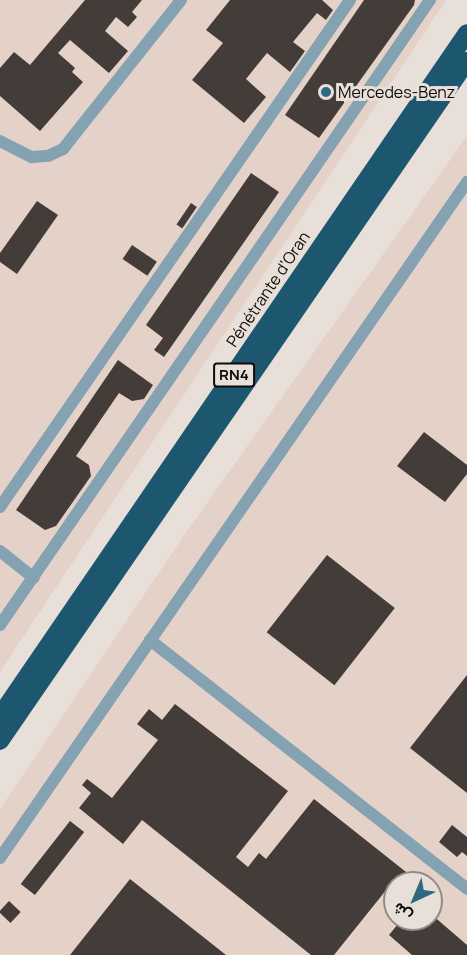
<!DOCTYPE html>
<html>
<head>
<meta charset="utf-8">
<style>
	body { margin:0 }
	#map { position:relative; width:467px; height:955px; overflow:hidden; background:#e9dfd9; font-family:Manrope,Vazirmatn,sans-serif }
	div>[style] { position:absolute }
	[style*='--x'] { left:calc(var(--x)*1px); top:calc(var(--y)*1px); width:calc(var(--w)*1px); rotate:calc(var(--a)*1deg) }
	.built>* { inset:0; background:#e4d2c9 }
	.building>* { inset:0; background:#443c38; transform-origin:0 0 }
	.minor>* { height:12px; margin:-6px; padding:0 6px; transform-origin:6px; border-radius:6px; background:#84a2b1 }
	.highway>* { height:18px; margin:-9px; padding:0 9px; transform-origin:9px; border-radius:9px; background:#1d576f }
	.dots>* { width:16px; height:16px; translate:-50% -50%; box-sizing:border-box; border:3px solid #e9dfd9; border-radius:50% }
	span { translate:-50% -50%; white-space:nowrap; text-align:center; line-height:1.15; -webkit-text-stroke:6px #e9dfd9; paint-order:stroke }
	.shield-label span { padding:2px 4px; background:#e9dfd9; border:2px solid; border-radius:4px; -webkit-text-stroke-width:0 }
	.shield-label { font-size:15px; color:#0e0b09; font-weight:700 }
	.poi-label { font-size:16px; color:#0e0b09 }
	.left { translate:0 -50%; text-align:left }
	.street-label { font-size:16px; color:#0e0b09 }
	.north { position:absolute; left:383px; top:871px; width:60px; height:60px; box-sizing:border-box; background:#e9dfd9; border:2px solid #918a86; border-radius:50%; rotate:224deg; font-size:16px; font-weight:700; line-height:24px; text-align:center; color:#0e0b09 }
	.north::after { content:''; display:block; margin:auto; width:21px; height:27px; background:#2f6881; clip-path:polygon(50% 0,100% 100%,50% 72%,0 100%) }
</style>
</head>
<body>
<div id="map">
	<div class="built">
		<div style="clip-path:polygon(0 0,446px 0,0 672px)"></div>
		<div style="clip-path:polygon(evenodd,467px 136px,467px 955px,0 955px,0 809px,187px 531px,467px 136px,395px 883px,431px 883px,431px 919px,395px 919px,395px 883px)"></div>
	</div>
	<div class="building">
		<div style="clip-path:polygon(85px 0,142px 0,132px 12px,137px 17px,128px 27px,116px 17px,105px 31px,128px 51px,109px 73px,70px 40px,58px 53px,75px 68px,72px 72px,83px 82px,40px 131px,0 96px,0 68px,14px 52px,30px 65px)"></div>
		<div style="clip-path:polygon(230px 0,322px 0,333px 10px,326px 20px,317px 13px,293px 42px,305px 51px,290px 72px,267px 53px,246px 79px,266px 97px,244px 123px,192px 80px,223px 43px,206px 30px)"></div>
		<div style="clip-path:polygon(364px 0,415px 0,414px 5px,319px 138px,285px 115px)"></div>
		<div style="clip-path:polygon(251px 173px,279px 192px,164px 357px,154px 350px,163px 338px,146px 325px)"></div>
		<div style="clip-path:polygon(37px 201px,58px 215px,17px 274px,0 262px,0 253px)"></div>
		<div style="left:191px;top:203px;width:7px;height:26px;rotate:34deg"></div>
		<div style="left:132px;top:245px;width:30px;height:17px;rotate:34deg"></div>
		<div style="clip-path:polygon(118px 360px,153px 385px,144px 399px,132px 401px,119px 393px,76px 456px,89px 465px,91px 476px,56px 526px,45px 530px,16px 510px)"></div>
		<div style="clip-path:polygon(424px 432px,467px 465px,467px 474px,445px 502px,397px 466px)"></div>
		<div style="left:327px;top:555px;width:86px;height:98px;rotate:38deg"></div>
		<div style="clip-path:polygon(467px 675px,467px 793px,410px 748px)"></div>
		<div style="clip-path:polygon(175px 704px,288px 791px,236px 857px,248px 867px,259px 853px,266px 859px,314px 799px,406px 872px,394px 887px,391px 884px,334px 955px,311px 955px,142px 820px,123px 844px,79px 808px,91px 793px,82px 785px,87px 779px,112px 798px,158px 740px,137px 724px,149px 709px,162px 720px)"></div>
		<div style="left:70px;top:821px;width:18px;height:80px;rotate:38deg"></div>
		<div style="clip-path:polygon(452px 825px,467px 837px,467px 856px,462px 852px,457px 857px,439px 842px)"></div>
		<div style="clip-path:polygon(130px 879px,226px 955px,70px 955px)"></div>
		<div style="left:9px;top:901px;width:16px;height:15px;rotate:43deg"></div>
		<div style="clip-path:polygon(431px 914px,467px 945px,467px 955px,412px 955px,389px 935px,402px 919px,431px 919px)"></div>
	</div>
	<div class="minor">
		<div style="--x:0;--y:141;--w:36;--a:27"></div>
		<div style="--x:32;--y:157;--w:16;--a:-4"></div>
		<div style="--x:48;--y:156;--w:17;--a:-25"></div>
		<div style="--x:63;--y:149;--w:190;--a:-51.6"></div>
		<div style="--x:0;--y:507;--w:616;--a:-55.38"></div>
		<div style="--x:0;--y:551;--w:43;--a:38.5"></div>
		<div style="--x:0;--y:625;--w:759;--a:-55.47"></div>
		<div style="--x:150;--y:640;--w:403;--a:38.1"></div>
		<div style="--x:0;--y:858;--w:822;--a:-55.36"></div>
	</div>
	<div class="highway">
		<div style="--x:0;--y:716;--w:827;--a:-55.64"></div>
		<div style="--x:0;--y:741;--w:825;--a:-55.52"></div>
	</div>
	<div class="dots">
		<div style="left:326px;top:92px;background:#2f6881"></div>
	</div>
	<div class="shield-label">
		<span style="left:234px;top:375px">RN4</span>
	</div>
	<div class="poi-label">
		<span class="left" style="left:338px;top:92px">Mercedes-Benz</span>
	</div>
	<div class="street-label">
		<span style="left:268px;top:289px;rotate:-56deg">Pénétrante d'Oran</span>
	</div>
	<div class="north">ش</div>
</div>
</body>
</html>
